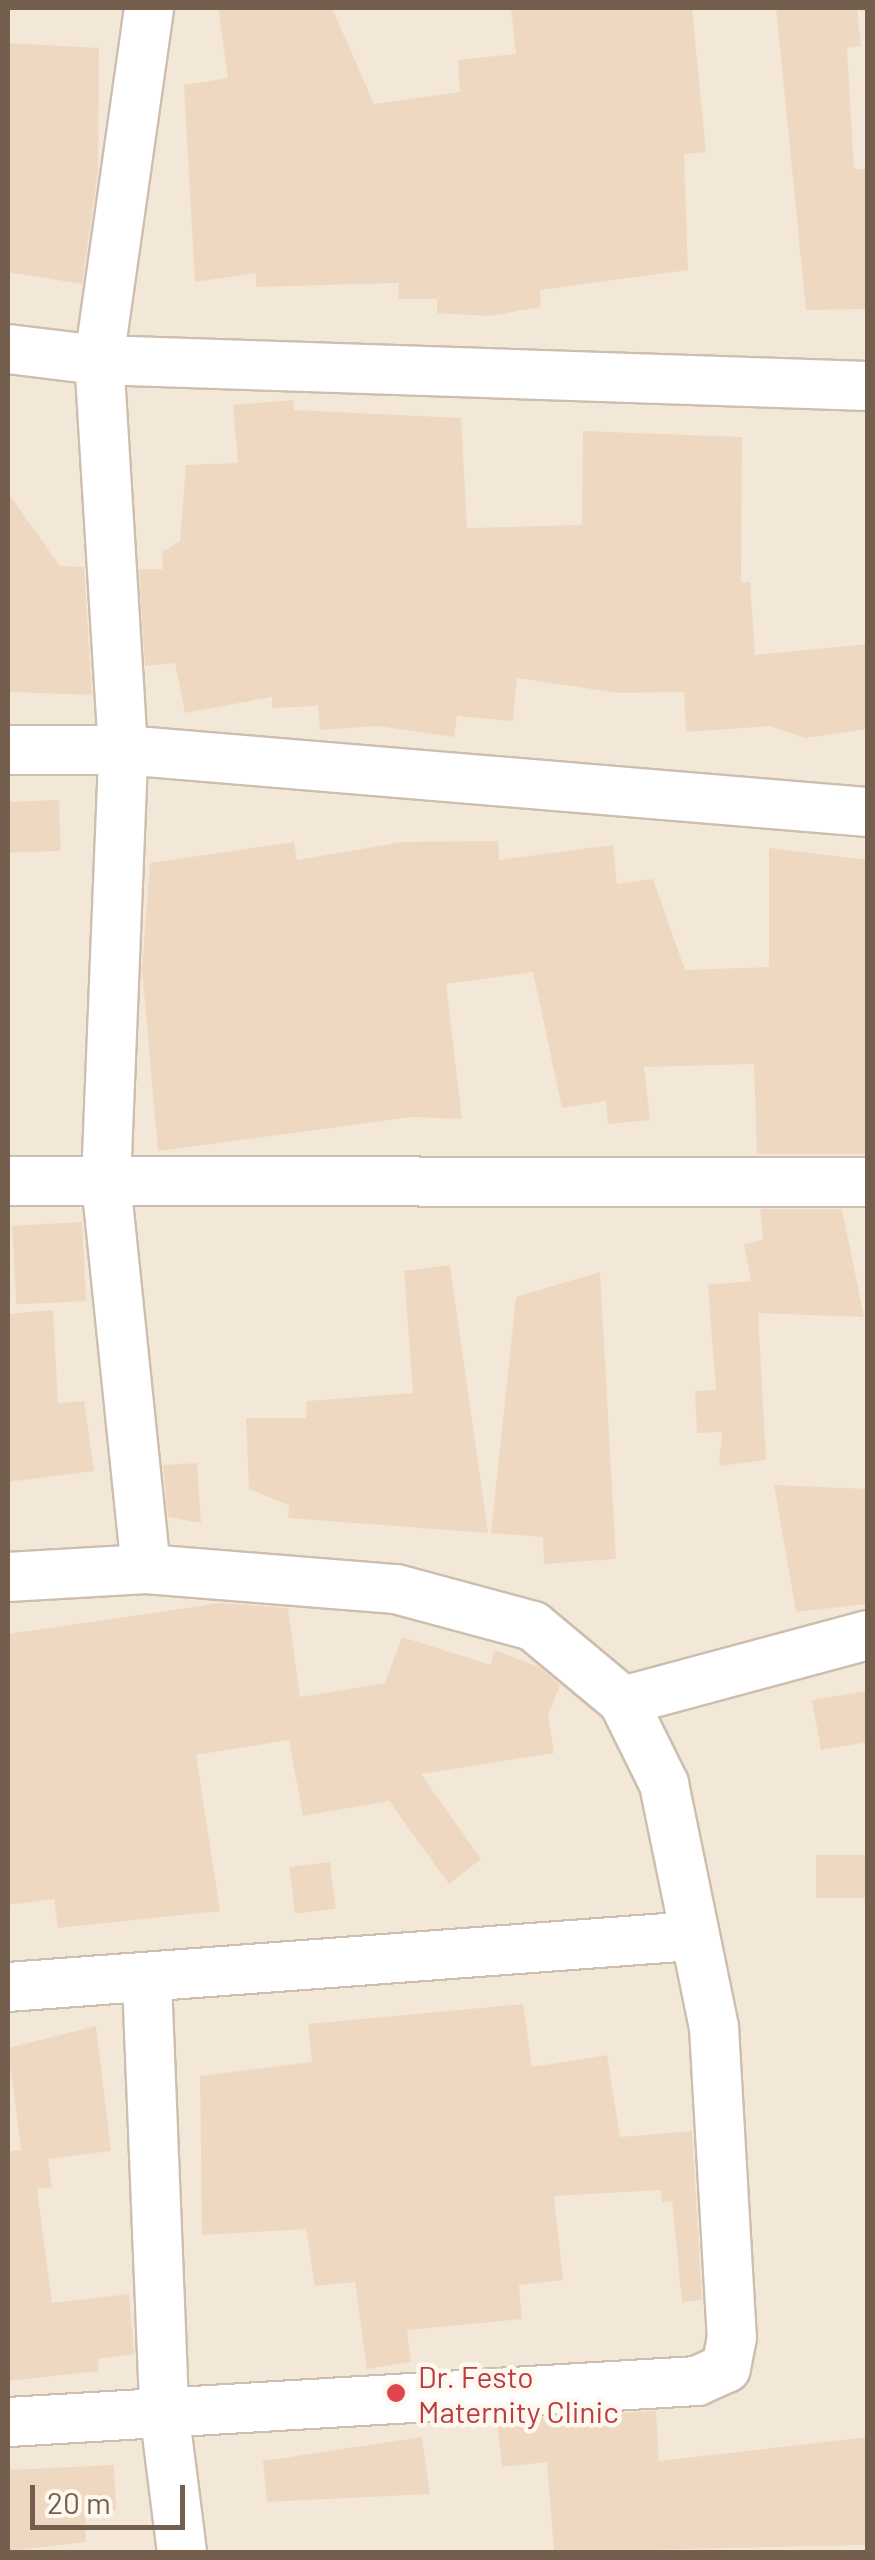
<!DOCTYPE html>
<html>
<head>
<meta charset="utf-8">
<style>
	body { margin:0 }
	#map { position:relative; width:875px; height:2560px; overflow:hidden; background:#fbf6e9; font-family:Barlow,sans-serif }
	div>[style] { position:absolute }
	[style*='--x'] { left:calc(var(--x)*1px); top:calc(var(--y)*1px); width:calc(var(--w)*1px); rotate:calc(var(--a)*1deg) }
	.residential>* { inset:0; background:#f3e8d8; transform-origin:0 0 }
	.building>* { inset:0; background:#efd8c2; transform-origin:0 0 }
	.roads { filter:drop-shadow(2px 0 #cdbeaf) drop-shadow(-2px 0 #cdbeaf) drop-shadow(0 2px #cdbeaf) drop-shadow(0 -2px #cdbeaf) }
	.street>* { height:48px; margin:-24px; padding:0 24px; transform-origin:24px; border-radius:24px; background:#fff }
	.dots>* { width:28px; height:28px; translate:-50% -50%; box-sizing:border-box; border:5px solid #fef9ef; border-radius:50% }
	span { translate:-50% -50%; white-space:nowrap; text-align:center; line-height:1.15; -webkit-text-stroke:9px #fef9ef; paint-order:stroke }
	.health-label { font-size:30px; color:#be3a42 }
	.left { translate:0 -50%; text-align:left }
	.frame { position:absolute; inset:0; border:10px solid #745f4e; pointer-events:none }
	.scale { position:absolute; left:30px; top:2485px; width:155px; height:45px; box-sizing:border-box; border:5px solid #745f4e; border-top:0; padding-left:12px; font-size:30px; line-height:35px; white-space:nowrap; color:#745f4e; -webkit-text-stroke:8px #fef9ef; paint-order:stroke }
</style>
</head>
<body>
<div id="map">
	<div class="residential">
		<div style="left:8px;top:8px;width:859px;height:2544px"></div>
	</div>
	<div class="building">
		<div style="clip-path:polygon(218px 8px,332px 8px,374px 104px,460px 92px,458px 60px,516px 54px,511px 8px,692px 8px,706px 152px,684px 154px,688px 270px,540px 290px,541px 307px,490px 316px,437px 313px,437px 299px,398px 299px,399px 283px,256px 287px,256px 273px,195px 282px,184px 85px,228px 78px)"></div>
		<div style="clip-path:polygon(776px 8px,857px 8px,861px 46px,847px 48px,854px 169px,868px 169px,867px 309px,806px 310px)"></div>
		<div style="clip-path:polygon(8px 43px,99px 48px,98px 172px,82px 284px,8px 272px)"></div>
		<div style="clip-path:polygon(293px 400px,294px 410px,461px 418px,467px 528px,582px 525px,583px 431px,742px 437px,741px 583px,750px 582px,755px 655px,868px 644px,868px 729px,805px 738px,770px 726px,686px 732px,684px 692px,619px 693px,517px 678px,513px 721px,457px 716px,454px 737px,378px 726px,320px 730px,318px 706px,272px 708px,272px 697px,185px 713px,175px 663px,145px 666px,139px 569px,163px 569px,162px 552px,180px 541px,186px 465px,238px 463px,233px 405px)"></div>
		<div style="clip-path:polygon(8px 493px,60px 566px,84px 567px,92px 695px,8px 692px)"></div>
		<div style="left:59px;top:800px;width:51px;height:51px;rotate:88deg"></div>
		<div style="clip-path:polygon(498px 841px,499px 860px,613px 845px,617px 884px,653px 879px,685px 970px,769px 967px,769px 848px,868px 860px,868px 1154px,757px 1154px,754px 1064px,644px 1067px,650px 1120px,608px 1124px,606px 1101px,562px 1108px,533px 972px,446px 984px,462px 1119px,412px 1117px,158px 1151px,142px 969px,150px 863px,294px 842px,297px 860px,402px 842px)"></div>
		<div style="clip-path:polygon(760px 1209px,842px 1209px,864px 1317px,758px 1313px,766px 1460px,719px 1466px,722px 1432px,697px 1433px,695px 1391px,716px 1390px,708px 1285px,751px 1281px,744px 1244px,763px 1240px)"></div>
		<div style="left:82px;top:1222px;width:79px;height:70px;rotate:87deg"></div>
		<div style="clip-path:polygon(450px 1265px,488px 1533px,288px 1518px,289px 1505px,249px 1489px,246px 1418px,306px 1418px,307px 1401px,413px 1393px,404px 1271px)"></div>
		<div style="clip-path:polygon(600px 1272px,616px 1559px,544px 1564px,543px 1537px,491px 1533px,516px 1297px)"></div>
		<div style="clip-path:polygon(53px 1310px,58px 1403px,84px 1401px,94px 1471px,8px 1482px,8px 1314px)"></div>
		<div style="clip-path:polygon(197px 1463px,201px 1523px,168px 1517px,163px 1465px)"></div>
		<div style="clip-path:polygon(774px 1485px,868px 1489px,868px 1604px,796px 1612px)"></div>
		<div style="clip-path:polygon(221px 1603px,288px 1608px,300px 1697px,385px 1683px,402px 1637px,491px 1665px,494px 1650px,539px 1667px,560px 1685px,548px 1716px,554px 1753px,421px 1774px,481px 1859px,449px 1884px,389px 1801px,303px 1816px,289px 1740px,196px 1755px,220px 1911px,58px 1928px,54px 1899px,8px 1905px,8px 1634px)"></div>
		<div style="clip-path:polygon(868px 1691px,868px 1742px,821px 1750px,812px 1700px)"></div>
		<div style="left:868px;top:1855px;width:43px;height:52px;rotate:90deg"></div>
		<div style="left:330px;top:1862px;width:47px;height:41px;rotate:83deg"></div>
		<div style="clip-path:polygon(523px 2004px,532px 2067px,607px 2055px,620px 2137px,692px 2131px,702px 2300px,682px 2302px,672px 2201px,662px 2202px,661px 2190px,554px 2196px,563px 2280px,519px 2285px,522px 2319px,407px 2330px,411px 2362px,367px 2369px,355px 2282px,315px 2286px,306px 2229px,202px 2235px,200px 2076px,312px 2062px,308px 2024px)"></div>
		<div style="clip-path:polygon(96px 2026px,111px 2151px,48px 2159px,52px 2187px,37px 2189px,52px 2303px,129px 2294px,134px 2354px,98px 2359px,99px 2371px,8px 2381px,8px 2152px,21px 2150px,8px 2048px)"></div>
		<div style="clip-path:polygon(656px 2411px,659px 2461px,868px 2437px,868px 2545px,554px 2552px,547px 2462px,502px 2467px,497px 2420px)"></div>
		<div style="clip-path:polygon(422px 2437px,430px 2494px,267px 2502px,263px 2461px)"></div>
		<div style="clip-path:polygon(114px 2465px,116px 2510px,85px 2511px,86px 2542px,8px 2551px,8px 2470px)"></div>
	</div>
	<div class="roads">
		<div class="street">
			<div style="--x:8;--y:349;--w:92;--a:6.9"></div>
			<div style="--x:99;--y:360;--w:769;--a:1.94"></div>
			<div style="--x:8;--y:750;--w:115;--a:0"></div>
			<div style="--x:123;--y:750;--w:748;--a:4.76"></div>
			<div style="--x:8;--y:1181;--w:860;--a:0.07"></div>
			<div style="--x:146;--y:1569;--w:389;--a:-95.9"></div>
			<div style="--x:106;--y:1182;--w:432;--a:-87.7"></div>
			<div style="--x:123;--y:750;--w:391;--a:-93.5"></div>
			<div style="--x:99;--y:360;--w:356;--a:-81.9"></div>
			<div style="--x:8;--y:1577;--w:138;--a:-3.3"></div>
			<div style="--x:146;--y:1569;--w:251;--a:4.6"></div>
			<div style="--x:396;--y:1589;--w:142;--a:15.1"></div>
			<div style="--x:533;--y:1626;--w:117;--a:39.8"></div>
			<div style="--x:623;--y:1701;--w:93;--a:63.7"></div>
			<div style="--x:664;--y:1784;--w:249;--a:78.4"></div>
			<div style="--x:714;--y:2028;--w:310;--a:86.7"></div>
			<div style="--x:732;--y:2337;--w:32;--a:101"></div>
			<div style="--x:726;--y:2368;--w:32;--a:156"></div>
			<div style="--x:697;--y:2381;--w:690;--a:176.59"></div>
			<div style="--x:623;--y:1701;--w:254;--a:-15.1"></div>
			<div style="--x:147;--y:1981;--w:429;--a:87.7"></div>
			<div style="--x:164;--y:2410;--w:143;--a:82.8"></div>
			<div style="--x:8;--y:1987;--w:687;--a:-4.26"></div>
		</div>
	</div>
	<div class="dots">
		<div style="left:396px;top:2393px;background:#e0444e"></div>
	</div>
	<div class="health-label">
		<span class="left" style="left:418px;top:2393px">Dr. Festo<br>Maternity Clinic</span>
	</div>
	<div class="frame"></div>
	<div class="scale">20 m</div>
</div>
</body>
</html>
